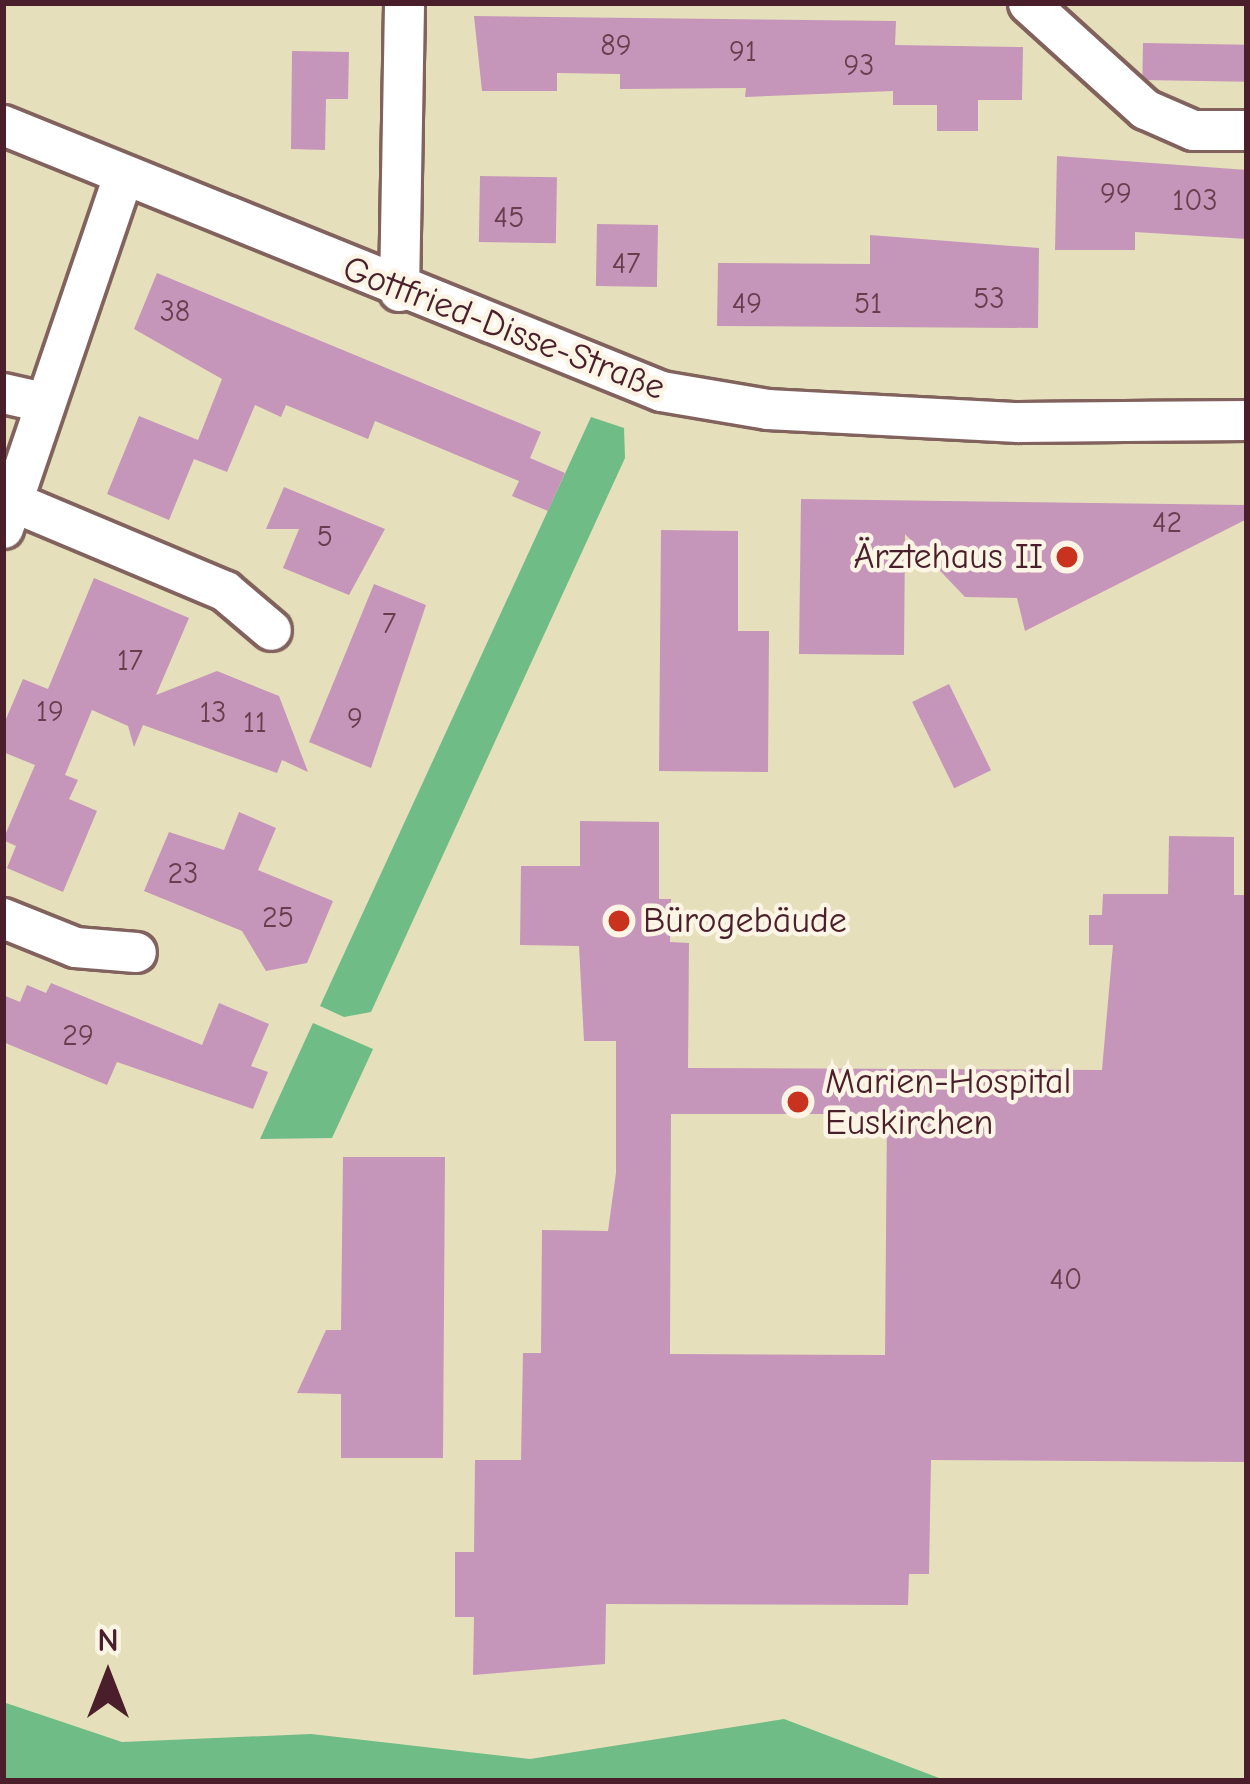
<!DOCTYPE html>
<html>
<head>
<meta charset="utf-8">
<style>
	body { margin:0 }
	#map { position:relative; width:1250px; height:1784px; overflow:hidden; background:#e6dfbb; font-family:"Comic Neue",sans-serif }
	div>[style] { position:absolute }
	[style*='--x'] { left:calc(var(--x)*1px); top:calc(var(--y)*1px); width:calc(var(--w)*1px); rotate:calc(var(--a)*1deg) }
	.forest>* { inset:0; background:#6fbc86 }
	.building>* { inset:0; background:#c596b9; transform-origin:0 0 }
	.roads { filter:drop-shadow(3px 0 #81625d) drop-shadow(-3px 0 #81625d) drop-shadow(0 3px #81625d) drop-shadow(0 -3px #81625d) }
	.minor>* { height:39px; margin:-19.5px; padding:0 19.5px; transform-origin:19.5px; border-radius:19.5px; background:#fff }
	.dots>* { width:33px; height:33px; translate:-50% -50%; box-sizing:border-box; border:6px solid #fcf5e5; border-radius:50% }
	span { translate:-50% -50%; white-space:nowrap; text-align:center; line-height:1.15; -webkit-text-stroke:9px #fcf5e5; paint-order:stroke }
	.number-label { font-size:30px; color:#693d4e }
	.number-label span { -webkit-text-stroke-width:0 }
	.street-label { font-size:36px; color:#4a1f2b }
	.poi-label { font-size:36px; color:#4a1f2b }
	.right { translate:-100% -50%; text-align:right }
	.left { translate:0 -50%; text-align:left }
	.frame { position:absolute; inset:0; border:6px solid #4a1f2b; pointer-events:none }
	.north { position:absolute; left:48px; top:1616px; width:120px; height:120px; -webkit-text-stroke:9px #fcf5e5; paint-order:stroke; rotate:0deg; font-size:33px; font-weight:700; line-height:48px; text-align:center; color:#4a1f2b }
	.north::after { content:''; display:block; margin:auto; width:42px; height:54px; background:#4a1f2b; clip-path:polygon(50% 0,100% 100%,50% 72%,0 100%) }
</style>
</head>
<body>
<div id="map">
	<div class="forest">
		<div style="clip-path:polygon(591px 417px,624px 428px,625px 458px,371px 1012px,344px 1017px,320px 1006px)"></div>
		<div style="clip-path:polygon(313px 1023px,373px 1049px,332px 1138px,260px 1139px)"></div>
		<div style="clip-path:polygon(3px 1702px,122px 1742px,311px 1734px,530px 1759px,784px 1719px,947px 1781px,3px 1781px)"></div>
	</div>
	<div class="building">
		<div style="clip-path:polygon(474px 16px,896px 21px,895px 45px,1023px 47px,1022px 100px,978px 100px,978px 131px,937px 131px,937px 105px,893px 105px,893px 91px,745px 97px,746px 88px,620px 89px,620px 74px,557px 73px,557px 91px,482px 91px)"></div>
		<div style="left:1143px;top:43px;width:104px;height:37px;rotate:1deg"></div>
		<div style="clip-path:polygon(292px 51px,349px 52px,348px 99px,326px 99px,325px 150px,291px 149px)"></div>
		<div style="clip-path:polygon(1057px 156px,1247px 170px,1247px 239px,1135px 232px,1135px 250px,1055px 250px)"></div>
		<div style="left:480px;top:176px;width:77px;height:66px;rotate:1deg"></div>
		<div style="left:597px;top:224px;width:61px;height:62px;rotate:1deg"></div>
		<div style="clip-path:polygon(870px 235px,1039px 248px,1038px 328px,717px 326px,718px 263px,870px 264px)"></div>
		<div style="clip-path:polygon(157px 273px,541px 432px,530px 458px,565px 473px,548px 511px,512px 496px,519px 481px,375px 421px,368px 439px,286px 405px,281px 417px,255px 405px,227px 472px,194px 459px,169px 520px,107px 494px,139px 416px,198px 440px,222px 379px,134px 329px)"></div>
		<div style="clip-path:polygon(284px 487px,385px 529px,349px 595px,283px 568px,299px 529px,266px 529px)"></div>
		<div style="clip-path:polygon(801px 499px,1247px 505px,1247px 519px,1025px 631px,1017px 598px,965px 597px,905px 534px,904px 655px,799px 654px)"></div>
		<div style="clip-path:polygon(661px 530px,738px 531px,738px 631px,769px 631px,768px 772px,659px 771px)"></div>
		<div style="clip-path:polygon(94px 578px,189px 618px,156px 695px,217px 671px,279px 696px,308px 772px,282px 760px,277px 773px,143px 725px,134px 747px,128px 726px,92px 710px,65px 775px,78px 780px,69px 799px,97px 811px,63px 892px,7px 868px,16px 846px,3px 840px,35px 765px,3px 752px,3px 726px,23px 679px,48px 689px)"></div>
		<div style="clip-path:polygon(374px 584px,426px 605px,371px 768px,309px 742px)"></div>
		<div style="left:949px;top:684px;width:96px;height:41px;rotate:64deg"></div>
		<div style="clip-path:polygon(239px 812px,276px 828px,258px 870px,333px 901px,307px 963px,266px 971px,242px 931px,144px 891px,169px 832px,224px 850px)"></div>
		<div style="clip-path:polygon(evenodd,580px 821px,659px 822px,659px 899px,671px 899px,670px 942px,689px 943px,688px 1068px,1102px 1070px,1113px 945px,1089px 945px,1089px 915px,1102px 915px,1103px 894px,1168px 894px,1169px 836px,1234px 837px,1234px 895px,1247px 895px,1247px 1462px,931px 1460px,929px 1574px,909px 1574px,908px 1605px,606px 1604px,605px 1664px,473px 1675px,474px 1617px,455px 1617px,455px 1552px,474px 1552px,475px 1460px,521px 1460px,523px 1353px,541px 1353px,542px 1230px,608px 1231px,616px 1173px,616px 1041px,584px 1041px,579px 946px,520px 945px,521px 866px,580px 866px,580px 821px,671px 1114px,887px 1114px,885px 1355px,670px 1354px,671px 1114px)"></div>
		<div style="clip-path:polygon(51px 983px,202px 1045px,219px 1003px,269px 1024px,251px 1066px,268px 1072px,253px 1109px,117px 1062px,107px 1085px,3px 1042px,3px 995px,20px 1002px,27px 985px,46px 993px)"></div>
		<div style="clip-path:polygon(343px 1157px,445px 1157px,443px 1458px,341px 1458px,341px 1394px,297px 1393px,326px 1330px,341px 1330px)"></div>
	</div>
	<div class="roads">
		<div class="minor">
			<div style="--x:1028;--y:3;--w:158;--a:42.2"></div>
			<div style="--x:1145;--y:109;--w:52;--a:23.6"></div>
			<div style="--x:1193;--y:130;--w:54;--a:0"></div>
			<div style="--x:3;--y:125;--w:710;--a:22.01"></div>
			<div style="--x:661;--y:391;--w:108;--a:9.6"></div>
			<div style="--x:767;--y:409;--w:251;--a:3"></div>
			<div style="--x:1018;--y:422;--w:229;--a:-0.5"></div>
			<div style="--x:399;--y:291;--w:288;--a:-89"></div>
			<div style="--x:3;--y:393;--w:41;--a:12.7"></div>
			<div style="--x:9;--y:500;--w:234;--a:22.8"></div>
			<div style="--x:225;--y:591;--w:60;--a:40.3"></div>
			<div style="--x:3;--y:528;--w:373;--a:-71.2"></div>
			<div style="--x:3;--y:918;--w:78;--a:21.9"></div>
			<div style="--x:75;--y:947;--w:61;--a:4.7"></div>
		</div>
	</div>
	<div class="dots">
		<div style="left:1067px;top:557px;background:#c8321e"></div>
		<div style="left:619px;top:921px;background:#c8321e"></div>
		<div style="left:798px;top:1102px;background:#c8321e"></div>
	</div>
	<div class="number-label">
		<span style="left:616px;top:46px">89</span>
		<span style="left:743px;top:52px">91</span>
		<span style="left:859px;top:66px">93</span>
		<span style="left:1116px;top:194px">99</span>
		<span style="left:1195px;top:201px">103</span>
		<span style="left:509px;top:218px">45</span>
		<span style="left:626px;top:264px">47</span>
		<span style="left:989px;top:299px">53</span>
		<span style="left:747px;top:304px">49</span>
		<span style="left:868px;top:304px">51</span>
		<span style="left:175px;top:312px">38</span>
		<span style="left:1167px;top:523px">42</span>
		<span style="left:325px;top:537px">5</span>
		<span style="left:389px;top:624px">7</span>
		<span style="left:130px;top:661px">17</span>
		<span style="left:50px;top:712px">19</span>
		<span style="left:213px;top:713px">13</span>
		<span style="left:355px;top:719px">9</span>
		<span style="left:255px;top:723px">11</span>
		<span style="left:183px;top:874px">23</span>
		<span style="left:278px;top:918px">25</span>
		<span style="left:78px;top:1036px">29</span>
		<span style="left:1066px;top:1280px">40</span>
	</div>
	<div class="street-label">
		<span style="left:504px;top:328px;rotate:21deg">Gottfried-Disse-Straße</span>
	</div>
	<div class="poi-label">
		<span class="right" style="left:1043px;top:557px">Ärztehaus II</span>
		<span class="left" style="left:643px;top:921px">Bürogebäude</span>
		<span class="left" style="left:825px;top:1102px">Marien-Hospital<br>Euskirchen</span>
	</div>
	<div class="frame"></div>
	<div class="north">N</div>
</div>
</body>
</html>
